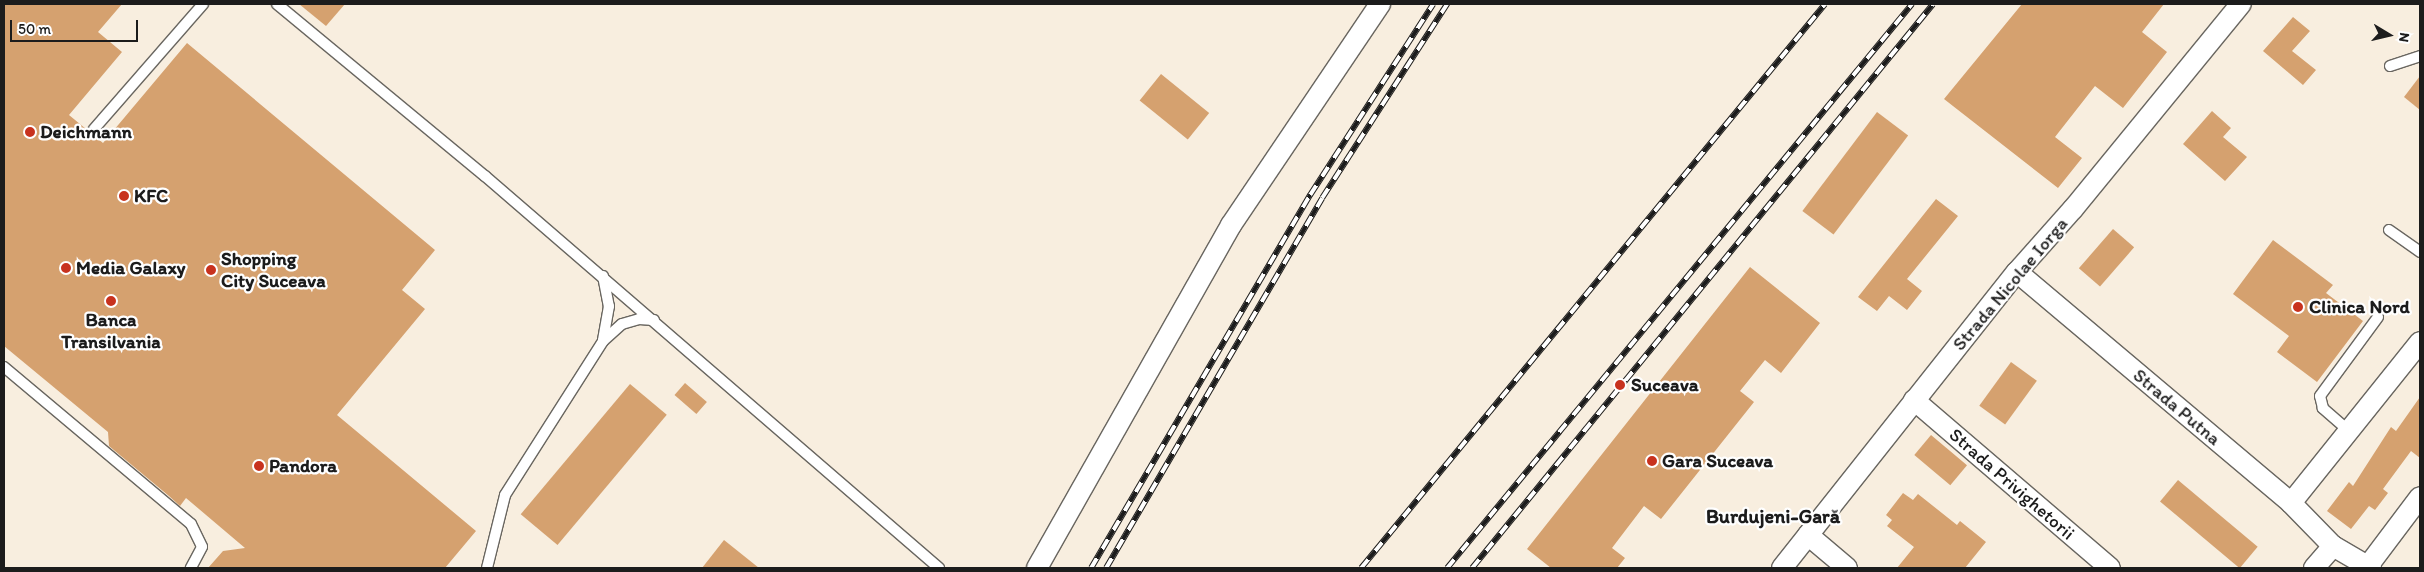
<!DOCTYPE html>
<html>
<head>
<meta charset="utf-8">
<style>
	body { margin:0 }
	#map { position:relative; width:2424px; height:572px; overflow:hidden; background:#f8eedf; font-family:Itim,sans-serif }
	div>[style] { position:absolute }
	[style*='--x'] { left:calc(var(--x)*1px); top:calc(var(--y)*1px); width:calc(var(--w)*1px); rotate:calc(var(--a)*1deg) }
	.building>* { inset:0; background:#d5a16f; transform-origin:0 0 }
	.roads { filter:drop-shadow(1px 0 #696660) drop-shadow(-1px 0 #696660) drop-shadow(0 1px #696660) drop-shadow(0 -1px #696660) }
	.lane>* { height:10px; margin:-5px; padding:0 5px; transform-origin:5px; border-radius:5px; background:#fff }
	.street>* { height:20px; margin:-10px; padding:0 10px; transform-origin:10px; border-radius:10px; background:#fff }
	.rail>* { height:5.5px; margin-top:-2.75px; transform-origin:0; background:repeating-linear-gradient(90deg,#fff 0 11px,#1c1c1c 0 22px); box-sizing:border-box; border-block:1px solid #1c1c1c }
	.dots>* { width:14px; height:14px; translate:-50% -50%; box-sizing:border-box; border:2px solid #fff; border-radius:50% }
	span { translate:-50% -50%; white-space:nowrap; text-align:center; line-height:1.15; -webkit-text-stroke:4.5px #fff; paint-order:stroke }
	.poi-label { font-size:19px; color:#1c1c1c; font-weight:700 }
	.left { translate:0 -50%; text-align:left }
	.street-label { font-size:19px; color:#1c1c1c }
	.neighbourhood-label { font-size:20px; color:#1c1c1c; font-weight:700 }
	.frame { position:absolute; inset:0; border:5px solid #1c1c1c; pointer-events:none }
	.north { position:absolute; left:2364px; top:10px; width:50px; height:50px; -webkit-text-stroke:4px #fff; paint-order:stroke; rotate:99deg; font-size:14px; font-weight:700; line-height:20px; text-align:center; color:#1c1c1c }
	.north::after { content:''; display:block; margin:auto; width:18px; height:22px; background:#1c1c1c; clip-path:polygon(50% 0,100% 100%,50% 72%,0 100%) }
	.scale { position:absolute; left:10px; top:20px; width:128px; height:22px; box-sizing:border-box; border:2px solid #1c1c1c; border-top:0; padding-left:6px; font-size:15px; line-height:18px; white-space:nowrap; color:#1c1c1c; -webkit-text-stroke:4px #fff; paint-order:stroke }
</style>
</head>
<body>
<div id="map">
	<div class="building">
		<div style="clip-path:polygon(4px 4px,122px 4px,98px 32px,122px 52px,69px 115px,103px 143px,187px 43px,435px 250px,402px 290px,425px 309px,337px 415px,476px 531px,445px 568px,208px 568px,223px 551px,245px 548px,186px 498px,180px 506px,169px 496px,109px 446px,108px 432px,4px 346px)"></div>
		<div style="clip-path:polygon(299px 4px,345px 4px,326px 26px)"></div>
		<div style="clip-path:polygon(2022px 4px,2164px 4px,2142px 32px,2167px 52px,2123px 108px,2095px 86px,2055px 137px,2082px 158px,2058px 188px,1944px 99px)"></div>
		<div style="clip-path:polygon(2293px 17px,2310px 31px,2292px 51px,2316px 70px,2303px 85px,2263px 51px)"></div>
		<div style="left:1161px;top:74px;width:62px;height:34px;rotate:39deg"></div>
		<div style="clip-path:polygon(2420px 76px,2420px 110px,2404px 97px)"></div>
		<div style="clip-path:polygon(2212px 111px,2231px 128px,2223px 137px,2247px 157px,2225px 181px,2183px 144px)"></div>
		<div style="left:1877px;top:112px;width:39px;height:124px;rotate:37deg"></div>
		<div style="clip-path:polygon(1936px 199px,1958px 216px,1907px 279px,1922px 291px,1907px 310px,1889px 296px,1877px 311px,1858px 297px)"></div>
		<div style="left:2113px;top:229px;width:28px;height:52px;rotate:41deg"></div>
		<div style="clip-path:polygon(2273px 240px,2333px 285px,2326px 293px,2363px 321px,2317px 382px,2277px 352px,2289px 336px,2233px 294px)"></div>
		<div style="clip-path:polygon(1750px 267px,1820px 323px,1781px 373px,1765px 360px,1740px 391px,1754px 402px,1661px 519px,1644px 506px,1612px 548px,1625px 558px,1617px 568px,1551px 568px,1527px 549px)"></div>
		<div style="left:2011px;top:362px;width:32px;height:54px;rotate:36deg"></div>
		<div style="left:685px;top:383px;width:29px;height:16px;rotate:41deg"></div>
		<div style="left:630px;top:384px;width:48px;height:170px;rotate:40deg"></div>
		<div style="clip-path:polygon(2420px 397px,2420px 458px,2411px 451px,2383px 489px,2388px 493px,2375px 510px,2369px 506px,2351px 529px,2327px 511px,2349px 482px,2353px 486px,2391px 427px,2396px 431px)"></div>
		<div style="left:1931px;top:435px;width:47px;height:26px;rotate:40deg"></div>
		<div style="left:2178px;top:480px;width:104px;height:28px;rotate:40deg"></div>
		<div style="clip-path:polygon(1903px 493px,1913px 500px,1918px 494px,1957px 525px,1960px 521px,1986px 542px,1965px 568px,1897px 568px,1914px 547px,1887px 526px,1892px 520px,1886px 515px)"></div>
		<div style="clip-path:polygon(724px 540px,759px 568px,702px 568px)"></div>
	</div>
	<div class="roads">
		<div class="lane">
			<div style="--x:277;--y:4;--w:270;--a:39.6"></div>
			<div style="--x:485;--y:176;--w:600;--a:40.81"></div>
			<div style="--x:2390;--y:66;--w:32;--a:-18"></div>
			<div style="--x:94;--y:129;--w:166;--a:-48.9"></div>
			<div style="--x:2389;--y:230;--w:38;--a:35"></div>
			<div style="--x:603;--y:276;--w:31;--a:79"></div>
			<div style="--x:609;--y:306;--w:35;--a:100"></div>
			<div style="--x:4;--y:367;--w:244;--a:40"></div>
			<div style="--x:191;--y:524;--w:25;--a:64"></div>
			<div style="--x:202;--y:547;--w:24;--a:118"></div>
			<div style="--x:2349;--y:431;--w:35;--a:-139"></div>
			<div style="--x:2323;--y:408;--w:12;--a:-104"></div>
			<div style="--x:2320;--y:396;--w:98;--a:-53.7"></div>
			<div style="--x:487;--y:568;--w:75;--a:-76.1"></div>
			<div style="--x:505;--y:495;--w:183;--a:-57.5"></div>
			<div style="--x:603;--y:341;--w:25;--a:-42"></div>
			<div style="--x:622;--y:324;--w:18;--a:-16"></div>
			<div style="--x:639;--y:319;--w:15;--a:4"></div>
		</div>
		<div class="street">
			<div style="--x:2017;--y:272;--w:358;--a:40.1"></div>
			<div style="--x:2291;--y:503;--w:60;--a:45.7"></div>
			<div style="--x:2333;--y:546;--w:44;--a:30.1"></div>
			<div style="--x:1914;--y:400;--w:258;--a:40.6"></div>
			<div style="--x:2291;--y:503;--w:206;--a:-51.3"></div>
			<div style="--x:1808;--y:535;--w:51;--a:40.2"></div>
			<div style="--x:2368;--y:566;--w:86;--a:-53"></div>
			<div style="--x:1037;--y:568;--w:394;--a:-60.5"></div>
			<div style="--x:1231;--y:225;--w:267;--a:-56"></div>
			<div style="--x:1782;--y:568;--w:378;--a:-51.6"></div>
			<div style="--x:2017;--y:272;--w:84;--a:-48.4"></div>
			<div style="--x:2073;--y:209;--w:265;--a:-50.7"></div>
			<div style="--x:2314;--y:568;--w:29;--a:-49"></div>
		</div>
	</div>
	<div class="rail">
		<div style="--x:1091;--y:568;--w:433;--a:-59.6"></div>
		<div style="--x:1310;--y:195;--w:227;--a:-57.2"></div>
		<div style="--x:1106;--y:568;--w:428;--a:-59.7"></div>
		<div style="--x:1322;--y:198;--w:231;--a:-57.2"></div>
		<div style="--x:1361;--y:568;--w:730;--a:-50.56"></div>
		<div style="--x:1447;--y:568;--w:731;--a:-50.5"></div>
		<div style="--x:1472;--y:568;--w:728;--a:-50.74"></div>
	</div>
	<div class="dots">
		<div style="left:30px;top:132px;background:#c8321e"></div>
		<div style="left:124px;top:196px;background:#c8321e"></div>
		<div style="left:66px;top:268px;background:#c8321e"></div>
		<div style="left:211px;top:270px;background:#c8321e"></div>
		<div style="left:111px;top:301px;background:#c8321e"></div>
		<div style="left:2298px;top:307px;background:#c8321e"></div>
		<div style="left:1620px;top:385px;background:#c8321e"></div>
		<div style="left:1652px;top:461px;background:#c8321e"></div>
		<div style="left:259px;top:466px;background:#c8321e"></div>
	</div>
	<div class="poi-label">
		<span class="left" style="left:40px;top:132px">Deichmann</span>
		<span class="left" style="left:134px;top:196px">KFC</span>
		<span class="left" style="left:221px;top:270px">Shopping<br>City Suceava</span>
		<span class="left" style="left:76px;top:268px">Media Galaxy</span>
		<span class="left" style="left:2309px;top:307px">Clinica Nord</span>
		<span style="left:111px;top:331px">Banca<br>Transilvania</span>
		<span class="left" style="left:1631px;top:385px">Suceava</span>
		<span class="left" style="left:1662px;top:461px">Gara Suceava</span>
		<span class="left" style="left:269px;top:466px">Pandora</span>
	</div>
	<div class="street-label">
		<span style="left:2010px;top:284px;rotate:-50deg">Strada Nicolae Iorga</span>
		<span style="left:2177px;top:407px;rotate:40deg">Strada Putna</span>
		<span style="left:2012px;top:484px;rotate:41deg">Strada Privighetorii</span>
	</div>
	<div class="neighbourhood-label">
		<span style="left:1773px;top:516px">Burdujeni-Gară</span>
	</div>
	<div class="frame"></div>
	<div class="north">N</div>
	<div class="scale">50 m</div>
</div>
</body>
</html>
